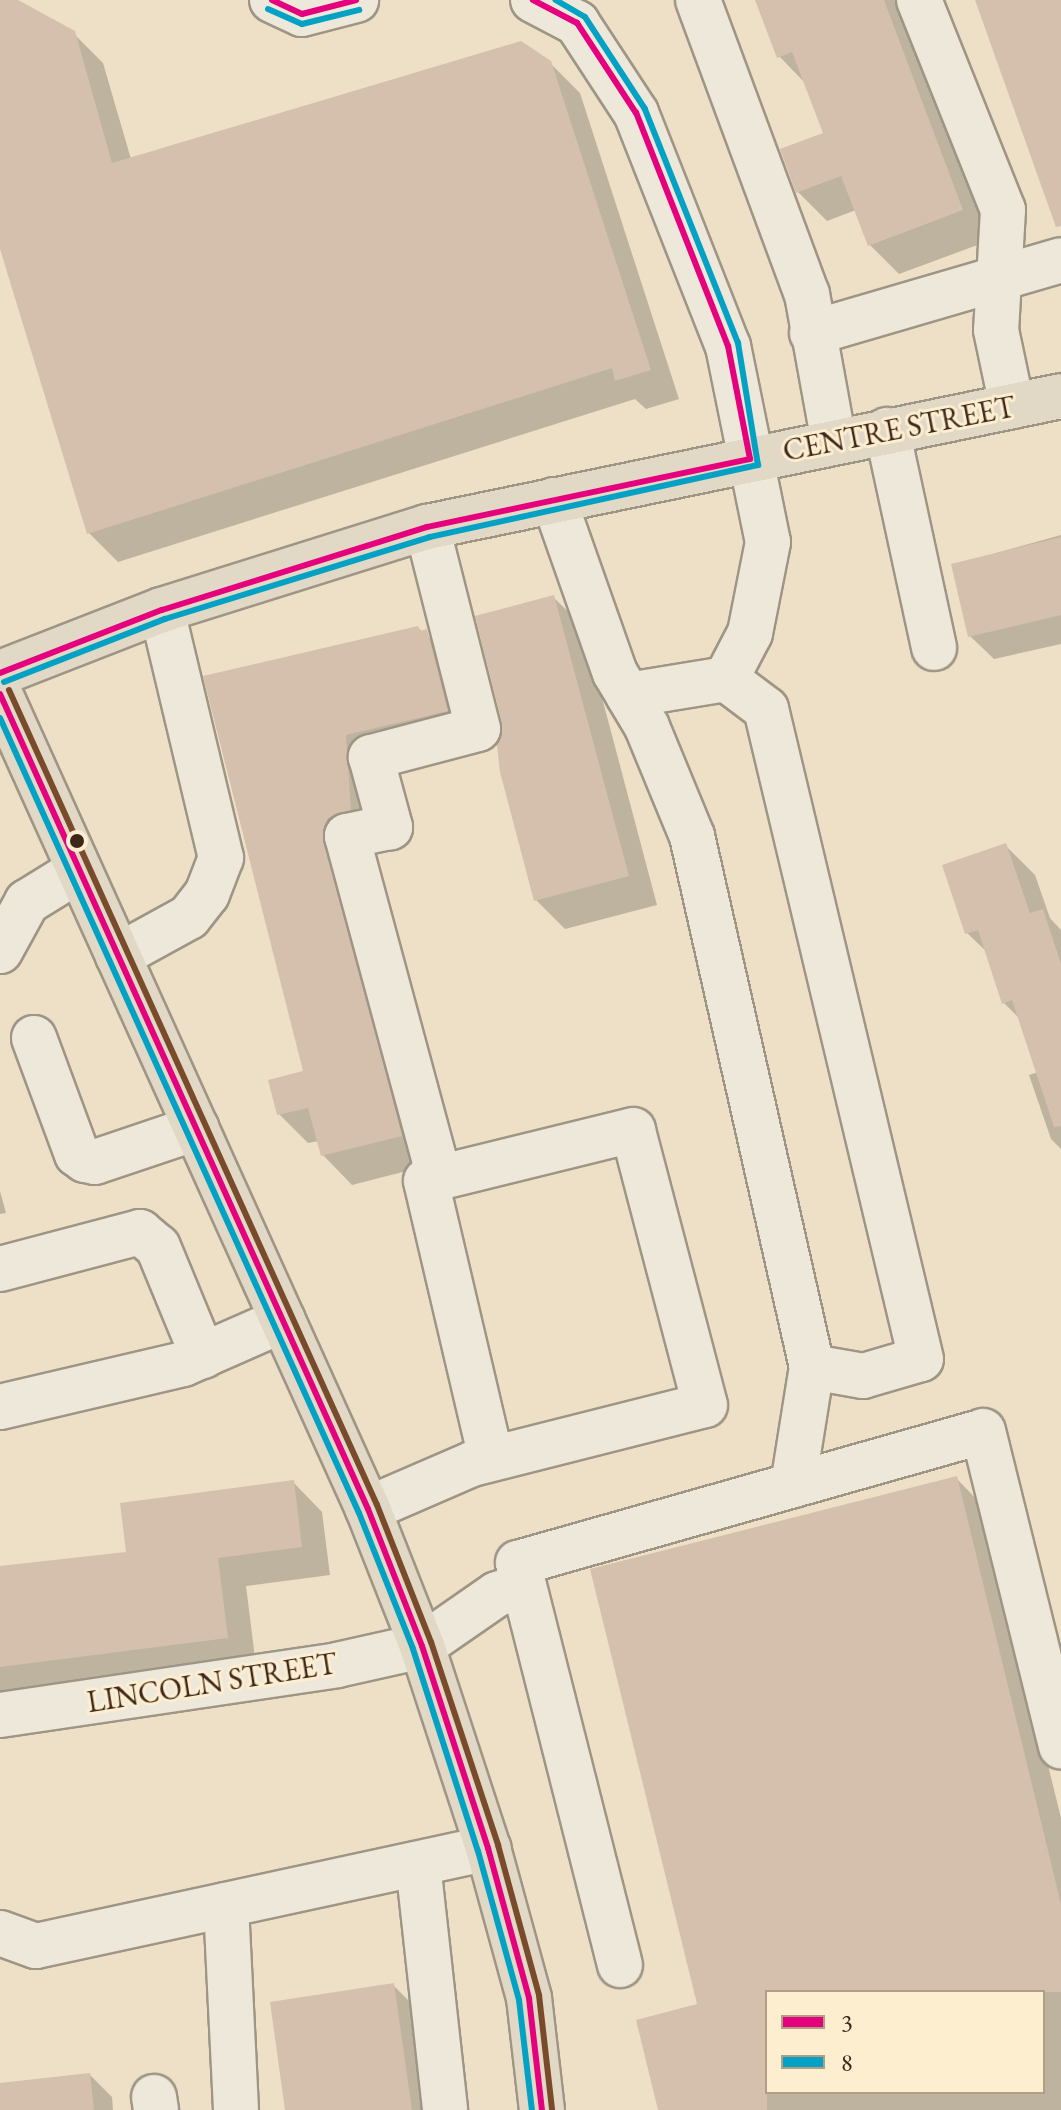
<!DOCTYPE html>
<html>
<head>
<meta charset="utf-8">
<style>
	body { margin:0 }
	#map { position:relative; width:1061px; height:2110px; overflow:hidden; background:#ede0c6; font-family:"EB Garamond",serif }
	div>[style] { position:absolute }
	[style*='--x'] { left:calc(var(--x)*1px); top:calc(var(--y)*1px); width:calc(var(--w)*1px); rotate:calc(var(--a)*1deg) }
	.shadow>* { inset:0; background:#0003 }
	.building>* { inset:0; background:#d4c0ad }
	.roads { filter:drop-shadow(2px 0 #9f9585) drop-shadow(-2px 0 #9f9585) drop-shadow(0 2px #9f9585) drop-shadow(0 -2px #9f9585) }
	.minor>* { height:44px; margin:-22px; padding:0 22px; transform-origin:22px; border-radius:22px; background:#eee8db }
	.major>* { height:44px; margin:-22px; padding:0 22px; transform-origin:22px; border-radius:22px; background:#e1d8c6 }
	.bus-1>* { height:6px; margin:-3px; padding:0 3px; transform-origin:3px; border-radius:3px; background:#e5007d }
	.bus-2>* { height:6px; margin:-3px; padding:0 3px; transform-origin:3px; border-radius:3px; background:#03a2c5 }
	.bus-3>* { height:6px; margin:-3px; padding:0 3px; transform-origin:3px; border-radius:3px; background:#7a4b2a }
	.dots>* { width:22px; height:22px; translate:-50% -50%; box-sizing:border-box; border:4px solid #fdeed0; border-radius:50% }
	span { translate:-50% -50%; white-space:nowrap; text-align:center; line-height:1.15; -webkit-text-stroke:6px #fdeed0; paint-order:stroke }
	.street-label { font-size:30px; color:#3d271a }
	.legend { position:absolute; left:765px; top:1990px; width:280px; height:104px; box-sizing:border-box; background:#fdeed0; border:2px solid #b09e87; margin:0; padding:10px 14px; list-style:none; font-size:24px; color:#3d271a }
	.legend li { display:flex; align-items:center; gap:16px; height:40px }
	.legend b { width:40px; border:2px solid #b09e87 }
</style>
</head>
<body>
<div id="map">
	<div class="shadow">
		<div style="clip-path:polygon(0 0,14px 0,73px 33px,103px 63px,131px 159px,550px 63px,580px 93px,679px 399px,646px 409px,635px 399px,118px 562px,89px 533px,0 242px)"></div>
		<div style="clip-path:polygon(774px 0,901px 0,991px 240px,899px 274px,870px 245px,856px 210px,827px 221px,798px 192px,825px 134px,807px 85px,779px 56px)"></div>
		<div style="clip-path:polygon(1061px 535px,1061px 644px,994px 659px,970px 636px,953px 565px)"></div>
		<div style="clip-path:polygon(553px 597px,583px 626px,657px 905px,565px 929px,536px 900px)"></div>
		<div style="clip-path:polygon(418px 628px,456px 660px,476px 740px,374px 764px,357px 847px,430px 1165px,352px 1185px,323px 1155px,319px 1141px,308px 1143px,279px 1114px,306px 1073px,206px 677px)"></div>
		<div style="clip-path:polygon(1006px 846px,1035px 875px,1050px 918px,1061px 930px,1061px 1149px,1051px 1139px,1029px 1075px,1038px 1072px,1020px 1019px,1004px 1003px,988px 953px,967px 933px)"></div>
		<div style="clip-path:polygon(0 1191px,6px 1213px,0 1214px)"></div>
		<div style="clip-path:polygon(evenodd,956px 1478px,985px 1508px,1061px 1818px,1061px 2110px,660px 2110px,699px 2005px,956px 1478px,767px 1992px,1043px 1992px,1043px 2092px,767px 2092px,767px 1992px)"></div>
		<div style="clip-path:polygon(293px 1482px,322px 1512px,330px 1575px,246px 1586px,256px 1666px,0 1699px,0 1569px,128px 1553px)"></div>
		<div style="clip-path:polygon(393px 1985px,417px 2009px,431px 2110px,286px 2110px)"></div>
		<div style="clip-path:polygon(90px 2075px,112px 2097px,113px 2110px,0 2110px,0 2085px)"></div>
	</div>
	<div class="building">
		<div style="clip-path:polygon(0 0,18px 0,75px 31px,112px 163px,521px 41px,551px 61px,651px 370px,615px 381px,612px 368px,87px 534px,0 249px)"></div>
		<div style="clip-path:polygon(755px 0,884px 0,963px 210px,868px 246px,841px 176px,796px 193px,780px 149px,823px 133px,792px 52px,777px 58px)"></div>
		<div style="clip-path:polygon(975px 0,1061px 0,1061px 226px,1056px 227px)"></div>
		<div style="clip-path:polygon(1061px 537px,1061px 615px,968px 637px,951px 564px)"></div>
		<div style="clip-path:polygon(554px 595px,629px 876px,534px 901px,500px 772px,497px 745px,502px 723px,475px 616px)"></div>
		<div style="clip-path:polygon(418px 626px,420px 631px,427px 629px,448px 711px,346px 735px,351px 810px,328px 818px,323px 830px,402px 1136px,321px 1156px,308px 1108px,277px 1115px,268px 1080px,303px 1071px,203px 676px)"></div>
		<div style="clip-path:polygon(1006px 843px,1030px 913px,1043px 909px,1061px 964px,1061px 1126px,1054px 1127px,1012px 1000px,1002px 1004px,978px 930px,965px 934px,942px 865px)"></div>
		<div style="clip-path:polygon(957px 1476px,1061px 1904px,1061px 1992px,767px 1992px,767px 2110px,658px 2110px,636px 2020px,697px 2004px,590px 1569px)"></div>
		<div style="clip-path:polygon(294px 1480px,302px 1547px,218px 1558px,228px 1638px,0 1667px,0 1566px,126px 1552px,120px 1503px)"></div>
		<div style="clip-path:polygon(394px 1983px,412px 2110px,285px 2110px,270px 2002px)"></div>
		<div style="clip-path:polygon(90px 2073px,94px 2110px,0 2110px,0 2083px)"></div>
	</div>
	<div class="roads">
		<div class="minor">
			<div style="--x:272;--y:0;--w:33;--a:25"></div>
			<div style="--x:302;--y:14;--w:56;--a:-14.5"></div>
			<div style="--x:533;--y:0;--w:50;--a:27.6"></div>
			<div style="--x:577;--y:23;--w:108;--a:56.8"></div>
			<div style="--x:636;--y:113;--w:251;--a:68.5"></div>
			<div style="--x:728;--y:346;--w:200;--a:78.5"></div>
			<div style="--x:768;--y:542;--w:93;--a:101.2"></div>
			<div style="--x:750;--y:633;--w:52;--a:117.6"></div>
			<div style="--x:698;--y:0;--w:314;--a:69.7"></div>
			<div style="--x:807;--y:294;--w:150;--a:79.7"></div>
			<div style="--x:919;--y:0;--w:226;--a:68.2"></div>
			<div style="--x:1003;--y:210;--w:120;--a:93.3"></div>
			<div style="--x:996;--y:330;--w:78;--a:78.1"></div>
			<div style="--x:812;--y:333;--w:259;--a:-16.3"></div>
			<div style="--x:887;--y:430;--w:223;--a:77.8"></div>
			<div style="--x:554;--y:500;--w:183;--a:70.6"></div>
			<div style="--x:615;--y:673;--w:26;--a:59"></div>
			<div style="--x:628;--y:695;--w:37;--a:59"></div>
			<div style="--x:647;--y:727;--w:118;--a:67.6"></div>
			<div style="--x:692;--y:836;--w:544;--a:77.27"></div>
			<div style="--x:812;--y:1367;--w:52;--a:10"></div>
			<div style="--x:863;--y:1376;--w:60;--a:-16.3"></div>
			<div style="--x:921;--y:1359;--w:668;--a:-103.41"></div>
			<div style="--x:766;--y:709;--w:50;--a:-143.1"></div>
			<div style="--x:726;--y:679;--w:99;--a:170.7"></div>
			<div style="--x:427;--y:527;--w:208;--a:75.8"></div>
			<div style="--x:478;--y:729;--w:111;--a:165.3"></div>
			<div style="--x:371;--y:757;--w:73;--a:74.8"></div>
			<div style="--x:390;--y:827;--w:44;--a:168.2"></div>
			<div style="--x:347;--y:836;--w:353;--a:74.9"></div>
			<div style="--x:0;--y:951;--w:56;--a:-61.1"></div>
			<div style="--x:27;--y:902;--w:61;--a:-31.6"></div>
			<div style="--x:118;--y:956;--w:81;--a:-28.8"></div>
			<div style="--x:189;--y:917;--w:29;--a:-52"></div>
			<div style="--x:207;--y:894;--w:39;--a:-69"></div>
			<div style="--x:221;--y:858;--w:255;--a:-103.4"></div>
			<div style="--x:34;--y:1038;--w:124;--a:69.7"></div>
			<div style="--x:77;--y:1154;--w:10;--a:37"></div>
			<div style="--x:85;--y:1160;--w:10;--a:11"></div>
			<div style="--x:95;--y:1162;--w:107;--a:-18.6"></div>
			<div style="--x:0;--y:1269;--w:145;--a:-14.8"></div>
			<div style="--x:140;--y:1232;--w:23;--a:40"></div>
			<div style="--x:158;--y:1247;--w:118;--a:67.6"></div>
			<div style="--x:0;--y:1407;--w:188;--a:-13.2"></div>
			<div style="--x:183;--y:1364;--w:109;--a:-23.7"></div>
			<div style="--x:793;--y:1485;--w:120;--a:-80.9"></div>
			<div style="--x:368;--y:1509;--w:113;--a:-23.4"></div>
			<div style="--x:472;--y:1464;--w:240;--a:-14.2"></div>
			<div style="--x:705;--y:1405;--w:284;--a:-104.7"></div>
			<div style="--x:633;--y:1130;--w:213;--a:166.2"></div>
			<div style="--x:426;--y:1181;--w:285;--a:76.8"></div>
			<div style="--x:0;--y:1715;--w:341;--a:-8.4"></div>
			<div style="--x:337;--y:1665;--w:87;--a:-12.6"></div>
			<div style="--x:422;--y:1646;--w:91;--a:-34.7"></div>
			<div style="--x:497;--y:1594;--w:28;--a:-17"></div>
			<div style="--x:418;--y:1864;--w:247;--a:83.7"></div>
			<div style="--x:226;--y:1905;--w:205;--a:87.2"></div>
			<div style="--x:0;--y:1933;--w:38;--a:20"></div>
			<div style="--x:36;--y:1946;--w:463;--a:-12.2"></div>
			<div style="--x:620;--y:1965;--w:415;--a:-104.2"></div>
			<div style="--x:518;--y:1563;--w:483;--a:-15.8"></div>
			<div style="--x:983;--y:1431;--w:325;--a:76.1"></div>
			<div style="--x:154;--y:2097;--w:13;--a:81"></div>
		</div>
		<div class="major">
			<div style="--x:0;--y:673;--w:174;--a:-21.3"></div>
			<div style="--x:162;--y:610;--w:278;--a:-17.4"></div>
			<div style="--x:427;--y:527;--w:647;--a:-11.67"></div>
			<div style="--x:0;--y:694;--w:894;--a:65.7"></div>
			<div style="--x:368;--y:1509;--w:147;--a:68.5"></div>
			<div style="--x:422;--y:1646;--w:213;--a:71.9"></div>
			<div style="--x:488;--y:1848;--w:156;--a:74.7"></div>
			<div style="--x:529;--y:1998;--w:113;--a:83.4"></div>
		</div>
	</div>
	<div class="bus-1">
		<div style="--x:272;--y:0;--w:33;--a:25"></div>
		<div style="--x:302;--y:14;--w:56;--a:-14.5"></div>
		<div style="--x:0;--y:673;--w:174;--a:-21.3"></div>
		<div style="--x:162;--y:610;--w:278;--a:-17.4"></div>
		<div style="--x:427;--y:527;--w:330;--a:-11.9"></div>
		<div style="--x:750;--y:459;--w:115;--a:-101"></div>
		<div style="--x:728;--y:346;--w:251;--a:-111.5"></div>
		<div style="--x:636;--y:113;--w:108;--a:-123.2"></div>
		<div style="--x:577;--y:23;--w:50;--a:-152.4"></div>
		<div style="--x:0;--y:694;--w:894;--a:65.7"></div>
		<div style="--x:368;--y:1509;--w:147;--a:68.5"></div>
		<div style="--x:422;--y:1646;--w:213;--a:71.9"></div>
		<div style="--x:488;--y:1848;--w:156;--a:74.7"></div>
		<div style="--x:529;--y:1998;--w:113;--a:83.4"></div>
	</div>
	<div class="bus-2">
		<div style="--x:268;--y:9;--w:37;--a:24"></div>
		<div style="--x:302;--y:24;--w:59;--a:-13.8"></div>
		<div style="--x:4;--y:682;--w:173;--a:-21.4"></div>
		<div style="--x:165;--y:619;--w:277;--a:-17.2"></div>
		<div style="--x:430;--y:537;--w:336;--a:-12.4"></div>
		<div style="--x:758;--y:465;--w:124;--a:-99.3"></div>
		<div style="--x:738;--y:343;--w:252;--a:-111.7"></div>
		<div style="--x:645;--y:109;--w:110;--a:-123.1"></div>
		<div style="--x:585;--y:17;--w:34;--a:-150"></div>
		<div style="--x:0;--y:718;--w:872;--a:65.7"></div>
		<div style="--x:359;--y:1513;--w:146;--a:68.3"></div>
		<div style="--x:413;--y:1649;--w:212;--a:72.2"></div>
		<div style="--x:478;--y:1851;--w:155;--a:74.6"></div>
		<div style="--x:519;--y:2000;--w:111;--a:83.3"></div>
	</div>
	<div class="bus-3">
		<div style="--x:9;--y:690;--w:894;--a:65.7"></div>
		<div style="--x:377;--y:1505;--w:147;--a:68.5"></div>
		<div style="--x:431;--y:1642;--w:214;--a:71.7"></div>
		<div style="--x:498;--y:1845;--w:156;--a:74.7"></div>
		<div style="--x:539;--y:1995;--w:115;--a:83.5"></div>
	</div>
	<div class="dots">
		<div style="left:77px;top:841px;background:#3d271a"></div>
	</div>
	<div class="street-label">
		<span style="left:899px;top:429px;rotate:-11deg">CENTRE STREET</span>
		<span style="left:212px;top:1683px;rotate:-9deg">LINCOLN STREET</span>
	</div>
	<ul class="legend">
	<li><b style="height:10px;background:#e5007d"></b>3</li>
	<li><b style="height:10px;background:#03a2c5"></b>8</li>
	</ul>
</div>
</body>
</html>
